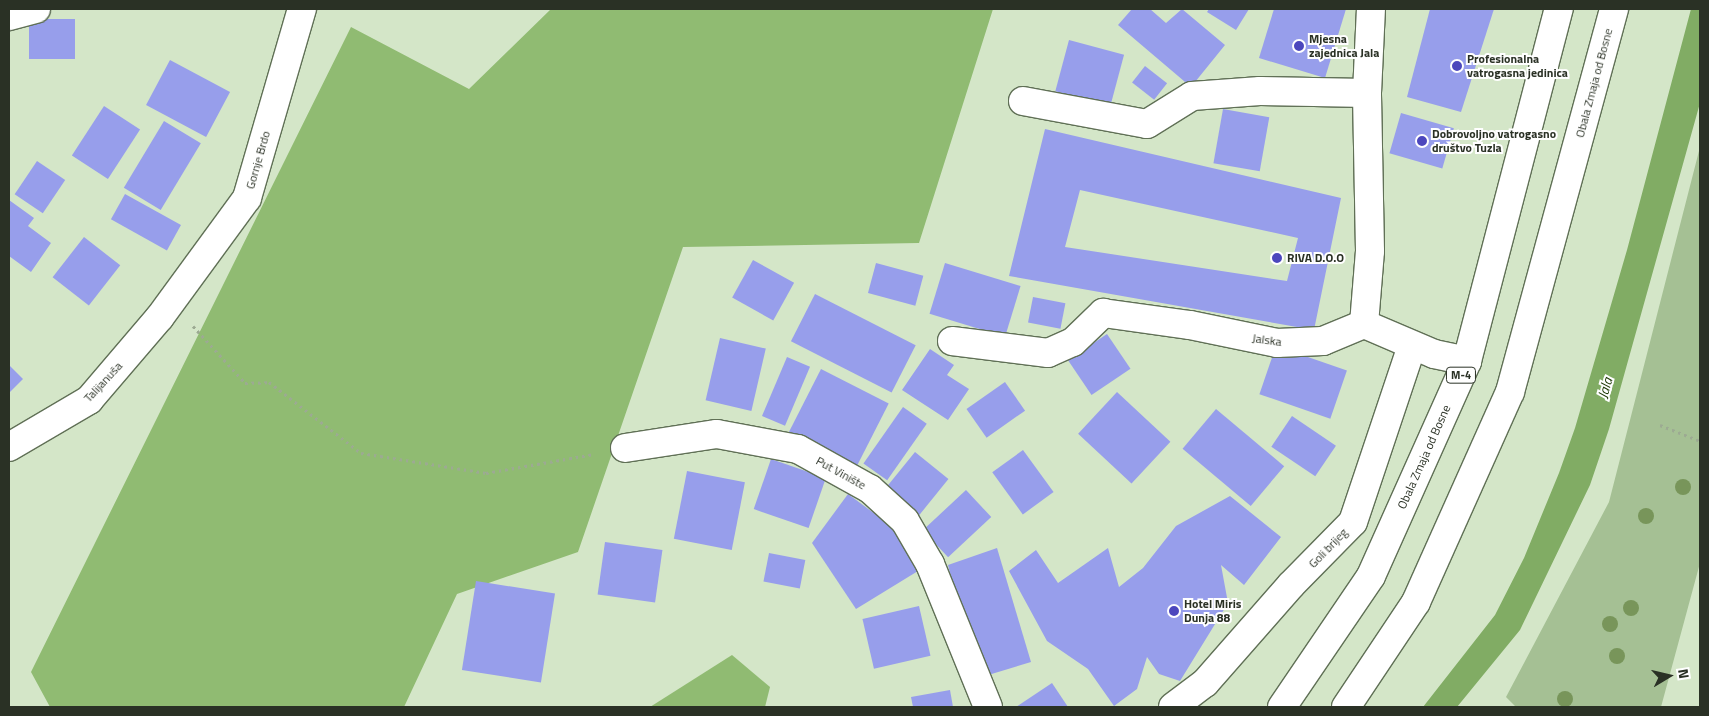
<!DOCTYPE html>
<html>
<head>
<meta charset="utf-8">
<style>
	body { margin:0 }
	#map { position:relative; width:1709px; height:716px; overflow:hidden; background:#d4e6c8; font-family:"Titillium Web",sans-serif }
	div>[style] { position:absolute }
	[style*='--x'] { left:calc(var(--x)*1px); top:calc(var(--y)*1px); width:calc(var(--w)*1px); rotate:calc(var(--a)*1deg) }
	.green>* { inset:0; background:#a5c094 }
	.forest>* { inset:0; background:#90bb72 }
	.water>* { inset:0; background:#81ac64 }
	.building>* { inset:0; background:#979eeb; transform-origin:0 0 }
	.path>* { height:3px; margin-top:-1.5px; transform-origin:0; background:repeating-linear-gradient(90deg,#9caa92 0 2.5px,transparent 0 6.5px) }
	.roads { filter:drop-shadow(1px 0 #607056) drop-shadow(-1px 0 #607056) drop-shadow(0 1px #607056) drop-shadow(0 -1px #607056) }
	.minor>* { height:28px; margin:-14px; padding:0 14px; transform-origin:14px; border-radius:14px; background:#fff }
	.primary>* { height:28px; margin:-14px; padding:0 14px; transform-origin:14px; border-radius:14px; background:#fff }
	.trees>* { width:16px; height:16px; margin:-8px; border-radius:50%; background:#78955a }
	.dots>* { width:14px; height:14px; translate:-50% -50%; box-sizing:border-box; border:2px solid #fff; border-radius:50% }
	span { translate:-50% -50%; white-space:nowrap; text-align:center; line-height:1.15; -webkit-text-stroke:4px #fff; paint-order:stroke }
	.shield-label span { padding:1px 4px; background:#fff; border:1px solid; border-radius:4px; -webkit-text-stroke-width:0 }
	.shield-label { font-size:11px; color:#2a3125; font-weight:700 }
	.poi-label { font-size:12px; color:#2a3125; font-weight:700 }
	.left { translate:0 -50%; text-align:left }
	.street-label { font-size:12px; color:#2a3125 }
	.water-label { font-size:14px; color:#1a3500; font-style:italic }
	.frame { position:absolute; inset:0; border:10px solid #2a3125; pointer-events:none }
	.north { position:absolute; left:1644px; top:651px; width:50px; height:50px; -webkit-text-stroke:4px #fff; paint-order:stroke; rotate:81deg; font-size:14px; font-weight:700; line-height:20px; text-align:center; color:#2a3125 }
	.north::after { content:''; display:block; margin:auto; width:18px; height:22px; background:#2a3125; clip-path:polygon(50% 0,100% 100%,50% 72%,0 100%) }
</style>
</head>
<body>
<div id="map">
	<div class="green">
		<div style="clip-path:polygon(1700px 147px,1700px 563px,1661px 707px,1516px 707px,1506px 697px,1609px 502px)"></div>
	</div>
	<div class="forest">
		<div style="clip-path:polygon(551px 9px,993px 9px,919px 243px,683px 247px,578px 552px,457px 594px,404px 707px,50px 707px,31px 672px,351px 27px,469px 89px)"></div>
		<div style="clip-path:polygon(732px 655px,770px 687px,765px 707px,650px 707px)"></div>
	</div>
	<div class="water">
		<div style="clip-path:polygon(1691px 9px,1700px 9px,1700px 103px,1609px 429px,1590px 485px,1520px 630px,1457px 707px,1423px 707px,1495px 615px,1524px 558px,1559px 473px,1575px 428px,1627px 250px)"></div>
	</div>
	<div class="building">
		<div style="clip-path:polygon(1132px 9px,1150px 9px,1166px 23px,1182px 9px,1225px 45px,1191px 87px,1118px 25px)"></div>
		<div style="clip-path:polygon(1209px 9px,1249px 9px,1236px 30px,1207px 12px)"></div>
		<div style="clip-path:polygon(1274px 9px,1346px 9px,1325px 78px,1259px 58px)"></div>
		<div style="clip-path:polygon(1430px 9px,1494px 9px,1461px 112px,1407px 97px)"></div>
		<div style="left:75px;top:19px;width:40px;height:46px;rotate:90deg"></div>
		<div style="left:1069px;top:40px;width:57px;height:53px;rotate:15deg"></div>
		<div style="left:170px;top:60px;width:68px;height:51px;rotate:28deg"></div>
		<div style="left:1145px;top:66px;width:28px;height:21px;rotate:38deg"></div>
		<div style="left:104px;top:106px;width:43px;height:59px;rotate:33deg"></div>
		<div style="left:1223px;top:109px;width:47px;height:55px;rotate:10deg"></div>
		<div style="left:1401px;top:113px;width:55px;height:42px;rotate:16deg"></div>
		<div style="left:164px;top:121px;width:43px;height:78px;rotate:31deg"></div>
		<div style="clip-path:polygon(evenodd,1045px 129px,1341px 198px,1314px 330px,1009px 276px,1045px 129px,1080px 190px,1298px 238px,1287px 281px,1065px 247px,1080px 190px)"></div>
		<div style="left:37px;top:161px;width:34px;height:40px;rotate:34deg"></div>
		<div style="left:125px;top:194px;width:64px;height:29px;rotate:29deg"></div>
		<div style="clip-path:polygon(9px 200px,34px 218px,28px 226px,51px 243px,31px 272px,9px 256px)"></div>
		<div style="left:84px;top:237px;width:46px;height:51px;rotate:38deg"></div>
		<div style="left:753px;top:260px;width:47px;height:43px;rotate:29deg"></div>
		<div style="left:876px;top:263px;width:49px;height:31px;rotate:15deg"></div>
		<div style="left:945px;top:263px;width:79px;height:53px;rotate:17deg"></div>
		<div style="left:815px;top:294px;width:113px;height:53px;rotate:27deg"></div>
		<div style="left:1033px;top:297px;width:33px;height:26px;rotate:11deg"></div>
		<div style="left:1107px;top:334px;width:42px;height:47px;rotate:56deg"></div>
		<div style="left:720px;top:338px;width:47px;height:64px;rotate:13deg"></div>
		<div style="left:1276px;top:346px;width:75px;height:51px;rotate:19deg"></div>
		<div style="clip-path:polygon(930px 349px,954px 365px,947px 375px,969px 389px,948px 420px,902px 390px)"></div>
		<div style="left:787px;top:357px;width:25px;height:64px;rotate:23deg"></div>
		<div style="clip-path:polygon(9px 365px,23px 379px,9px 393px)"></div>
		<div style="left:821px;top:369px;width:76px;height:74px;rotate:27deg"></div>
		<div style="left:1005px;top:382px;width:35px;height:47px;rotate:55deg"></div>
		<div style="left:1117px;top:392px;width:73px;height:57px;rotate:43deg"></div>
		<div style="left:903px;top:407px;width:29px;height:69px;rotate:35deg"></div>
		<div style="left:1216px;top:409px;width:89px;height:52px;rotate:40deg"></div>
		<div style="left:1292px;top:416px;width:53px;height:37px;rotate:34deg"></div>
		<div style="left:1023px;top:450px;width:52px;height:38px;rotate:54deg"></div>
		<div style="left:915px;top:452px;width:43px;height:50px;rotate:39deg"></div>
		<div style="left:771px;top:459px;width:58px;height:53px;rotate:19deg"></div>
		<div style="left:687px;top:471px;width:59px;height:69px;rotate:11deg"></div>
		<div style="left:966px;top:490px;width:37px;height:59px;rotate:47deg"></div>
		<div style="clip-path:polygon(848px 494px,890px 525px,918px 571px,856px 609px,812px 543px)"></div>
		<div style="clip-path:polygon(1230px 496px,1281px 537px,1244px 585px,1221px 565px,1228px 603px,1180px 681px,1159px 674px,1147px 657px,1137px 689px,1114px 706px,1088px 669px,1047px 641px,1009px 571px,1036px 550px,1058px 583px,1108px 548px,1119px 587px,1143px 568px,1176px 526px)"></div>
		<div style="left:605px;top:542px;width:58px;height:53px;rotate:8deg"></div>
		<div style="clip-path:polygon(997px 548px,1031px 662px,985px 676px,955px 594px,948px 565px)"></div>
		<div style="left:769px;top:553px;width:37px;height:29px;rotate:11deg"></div>
		<div style="left:476px;top:581px;width:80px;height:90px;rotate:9deg"></div>
		<div style="left:919px;top:606px;width:51px;height:58px;rotate:77deg"></div>
		<div style="clip-path:polygon(1052px 683px,1068px 707px,1016px 707px)"></div>
		<div style="clip-path:polygon(950px 690px,953px 707px,913px 707px,911px 697px)"></div>
	</div>
	<div class="path">
		<div style="--x:193;--y:326;--w:77;--a:47.6"></div>
		<div style="--x:245;--y:383;--w:24;--a:-2"></div>
		<div style="--x:269;--y:382;--w:116;--a:37.7"></div>
		<div style="--x:361;--y:453;--w:127;--a:9.1"></div>
		<div style="--x:486;--y:473;--w:110;--a:-10"></div>
		<div style="--x:1660;--y:425;--w:43;--a:21.8"></div>
	</div>
	<div class="roads">
		<div class="minor">
			<div style="--x:9;--y:16;--w:28;--a:-15"></div>
			<div style="--x:1023;--y:101;--w:126;--a:10.5"></div>
			<div style="--x:1147;--y:124;--w:53;--a:-31.9"></div>
			<div style="--x:1192;--y:96;--w:68;--a:-4.2"></div>
			<div style="--x:1260;--y:91;--w:107;--a:1.1"></div>
			<div style="--x:1364;--y:324;--w:73;--a:-85.3"></div>
			<div style="--x:1370;--y:251;--w:158;--a:-91.1"></div>
			<div style="--x:1367;--y:93;--w:84;--a:-87.3"></div>
			<div style="--x:1364;--y:324;--w:76;--a:23.2"></div>
			<div style="--x:1434;--y:354;--w:34;--a:12"></div>
			<div style="--x:952;--y:341;--w:97;--a:7.1"></div>
			<div style="--x:1048;--y:353;--w:27;--a:-24"></div>
			<div style="--x:1073;--y:342;--w:42;--a:-44"></div>
			<div style="--x:1103;--y:313;--w:88;--a:7.9"></div>
			<div style="--x:1190;--y:325;--w:89;--a:11.7"></div>
			<div style="--x:1277;--y:343;--w:46;--a:-2.5"></div>
			<div style="--x:1323;--y:341;--w:44;--a:-22.5"></div>
			<div style="--x:9;--y:447;--w:93;--a:-30.4"></div>
			<div style="--x:89;--y:400;--w:109;--a:-49.5"></div>
			<div style="--x:160;--y:317;--w:147;--a:-53.8"></div>
			<div style="--x:247;--y:198;--w:197;--a:-73.8"></div>
			<div style="--x:625;--y:448;--w:93;--a:-8.7"></div>
			<div style="--x:717;--y:434;--w:82;--a:10.5"></div>
			<div style="--x:798;--y:449;--w:82;--a:29.1"></div>
			<div style="--x:870;--y:489;--w:47;--a:42.4"></div>
			<div style="--x:905;--y:521;--w:50;--a:59.8"></div>
			<div style="--x:930;--y:564;--w:154;--a:67.9"></div>
			<div style="--x:1173;--y:707;--w:40;--a:-37"></div>
			<div style="--x:1205;--y:683;--w:130;--a:-48.7"></div>
			<div style="--x:1291;--y:585;--w:88;--a:-45.5"></div>
			<div style="--x:1353;--y:522;--w:186;--a:-71.5"></div>
		</div>
		<div class="primary">
			<div style="--x:1282;--y:707;--w:158;--a:-55.8"></div>
			<div style="--x:1371;--y:576;--w:235;--a:-65.9"></div>
			<div style="--x:1467;--y:361;--w:364;--a:-75.4"></div>
			<div style="--x:1346;--y:707;--w:126;--a:-56.3"></div>
			<div style="--x:1416;--y:602;--w:230;--a:-65.9"></div>
			<div style="--x:1510;--y:392;--w:397;--a:-74.8"></div>
		</div>
	</div>
	<div class="trees">
		<div style="left:1683px;top:487px"></div>
		<div style="left:1646px;top:516px"></div>
		<div style="left:1631px;top:608px"></div>
		<div style="left:1610px;top:624px"></div>
		<div style="left:1617px;top:656px"></div>
		<div style="left:1565px;top:699px"></div>
	</div>
	<div class="dots">
		<div style="left:1299px;top:46px;background:#4c47bd"></div>
		<div style="left:1457px;top:66px;background:#4c47bd"></div>
		<div style="left:1422px;top:141px;background:#4c47bd"></div>
		<div style="left:1277px;top:258px;background:#4c47bd"></div>
		<div style="left:1174px;top:611px;background:#4c47bd"></div>
	</div>
	<div class="shield-label">
		<span style="left:1461px;top:375px">M-4</span>
	</div>
	<div class="poi-label">
		<span class="left" style="left:1309px;top:46px">Mjesna<br>zajednica Jala</span>
		<span class="left" style="left:1467px;top:66px">Profesionalna<br>vatrogasna jedinica</span>
		<span class="left" style="left:1432px;top:141px">Dobrovoljno vatrogasno<br>društvo Tuzla</span>
		<span class="left" style="left:1287px;top:258px">RIVA D.O.O</span>
		<span class="left" style="left:1184px;top:611px">Hotel Miris<br>Dunja 88</span>
	</div>
	<div class="street-label">
		<span style="left:1594px;top:83px;rotate:-75deg">Obala Zmaja od Bosne</span>
		<span style="left:258px;top:160px;rotate:-74deg">Gornje Brdo</span>
		<span style="left:1267px;top:340px;rotate:8deg">Jalska</span>
		<span style="left:103px;top:382px;rotate:-47deg">Talijanuša</span>
		<span style="left:1424px;top:457px;rotate:-66deg">Obala Zmaja od Bosne</span>
		<span style="left:841px;top:473px;rotate:29deg">Put Vinište</span>
		<span style="left:1328px;top:548px;rotate:-46deg">Goli brijeg</span>
	</div>
	<div class="water-label">
		<span style="left:1605px;top:388px;rotate:-75deg">Jala</span>
	</div>
	<div class="frame"></div>
	<div class="north">N</div>
</div>
</body>
</html>
